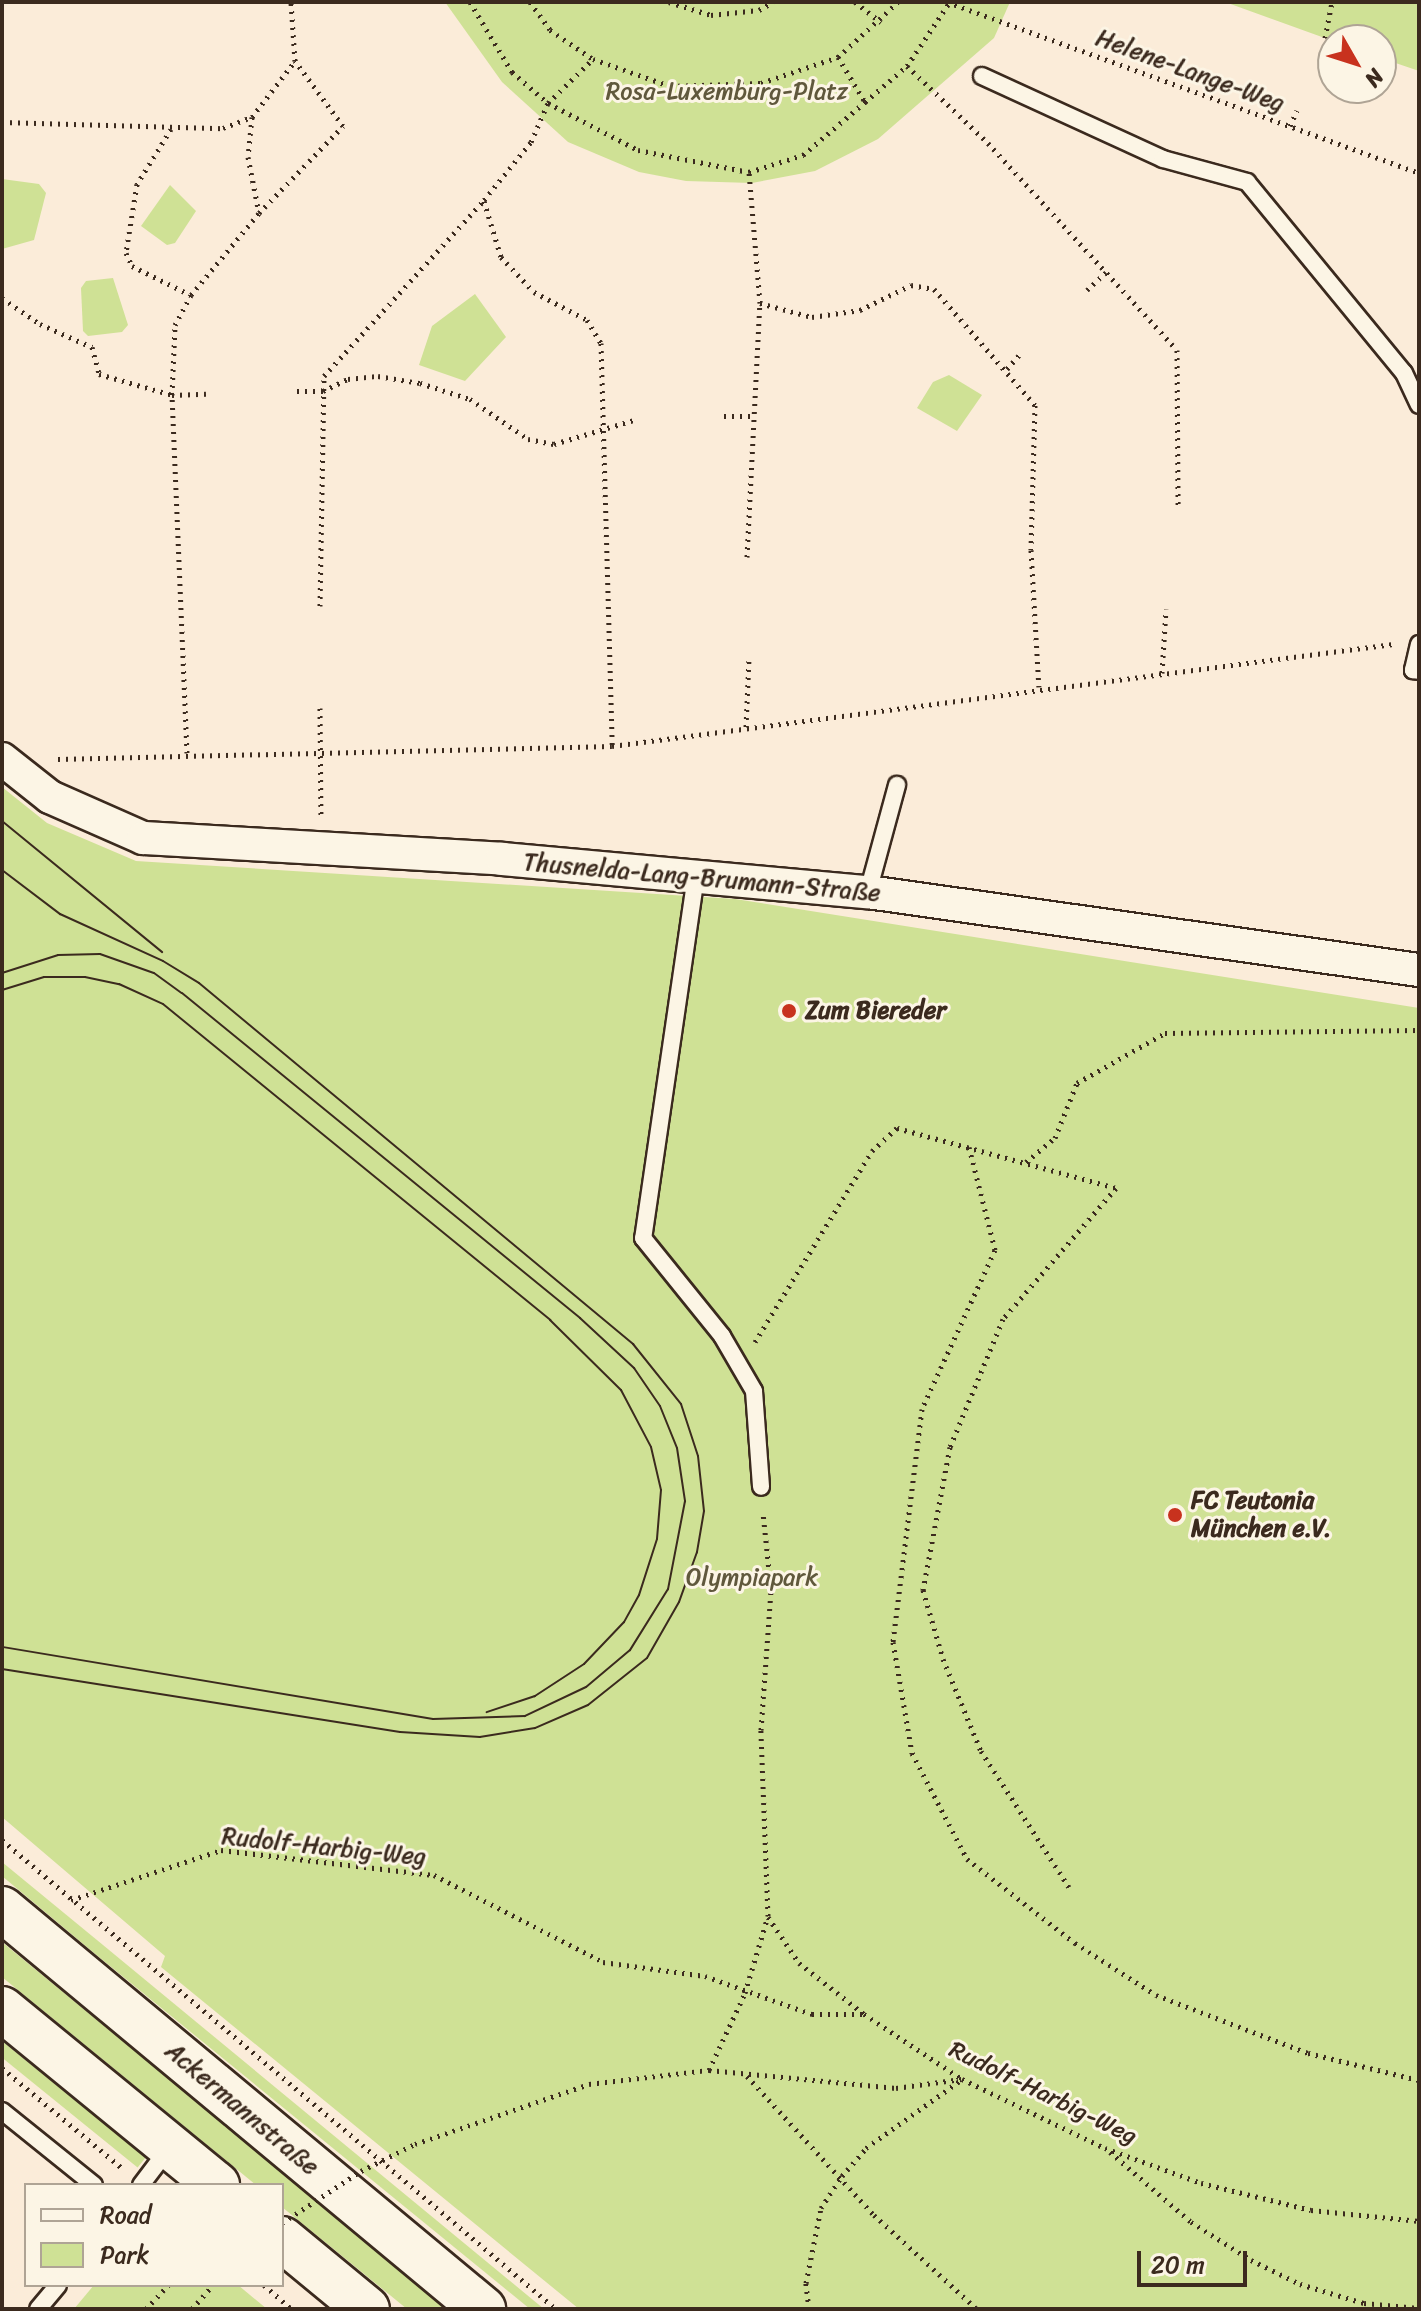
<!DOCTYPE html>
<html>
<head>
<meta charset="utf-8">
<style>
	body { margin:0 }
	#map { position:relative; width:1421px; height:2311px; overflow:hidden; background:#fbecd9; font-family:Sriracha,sans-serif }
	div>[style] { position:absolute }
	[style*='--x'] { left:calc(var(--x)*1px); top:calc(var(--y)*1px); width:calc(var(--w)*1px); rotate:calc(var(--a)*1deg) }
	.green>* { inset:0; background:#cfe195; transform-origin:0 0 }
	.path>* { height:5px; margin-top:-2.5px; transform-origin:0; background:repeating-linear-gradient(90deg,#3b2a1e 0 2px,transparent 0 8px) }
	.roads { filter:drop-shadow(2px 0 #3b2a1e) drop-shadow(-2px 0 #3b2a1e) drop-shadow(0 2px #3b2a1e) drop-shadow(0 -2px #3b2a1e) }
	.service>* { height:16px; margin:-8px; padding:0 8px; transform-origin:8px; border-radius:8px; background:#fcf5e5 }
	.minor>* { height:32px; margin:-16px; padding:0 16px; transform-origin:16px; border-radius:16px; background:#fcf5e5 }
	.secondary>* { height:44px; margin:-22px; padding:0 22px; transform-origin:22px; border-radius:22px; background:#fcf5e5 }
	.tram>* { height:2px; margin:-1px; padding:0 1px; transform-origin:1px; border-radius:1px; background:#3b2a1e }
	.path-bridge>* { height:5px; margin-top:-2.5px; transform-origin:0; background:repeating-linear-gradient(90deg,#3b2a1e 0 2px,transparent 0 8px) }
	.dots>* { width:22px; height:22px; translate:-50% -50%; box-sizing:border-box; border:4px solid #fcf5e5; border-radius:50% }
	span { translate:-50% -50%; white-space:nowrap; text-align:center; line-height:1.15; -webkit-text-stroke:6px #fcf5e5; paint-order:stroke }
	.street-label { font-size:24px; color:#3b2a1e }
	.park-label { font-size:24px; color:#60583c }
	.poi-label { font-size:24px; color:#3b2a1e; font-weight:700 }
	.left { translate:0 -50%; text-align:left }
	.frame { position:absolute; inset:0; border:4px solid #3b2a1e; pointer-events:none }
	.legend { position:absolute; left:24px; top:2183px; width:260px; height:104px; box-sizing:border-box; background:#fcf5e5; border:2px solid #afa495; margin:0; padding:10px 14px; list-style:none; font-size:24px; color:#3b2a1e }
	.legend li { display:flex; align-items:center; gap:16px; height:40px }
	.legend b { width:40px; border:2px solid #afa495 }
	.north { position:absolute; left:1317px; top:24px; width:80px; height:80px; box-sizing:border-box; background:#fcf5e5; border:2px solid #afa495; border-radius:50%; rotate:129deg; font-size:22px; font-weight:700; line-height:32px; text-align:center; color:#3b2a1e }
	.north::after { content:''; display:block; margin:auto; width:28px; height:36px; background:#c8321e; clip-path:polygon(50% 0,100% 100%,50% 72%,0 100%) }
	.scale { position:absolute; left:1137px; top:2251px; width:110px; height:36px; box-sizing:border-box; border:4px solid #3b2a1e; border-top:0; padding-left:10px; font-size:24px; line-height:28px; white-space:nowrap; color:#3b2a1e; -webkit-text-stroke:6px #fcf5e5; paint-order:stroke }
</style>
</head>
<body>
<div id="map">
	<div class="green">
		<div style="clip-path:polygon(445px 2px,1010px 2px,994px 38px,878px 139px,815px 171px,752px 183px,686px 181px,639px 172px,568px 142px,502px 82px)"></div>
		<div style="clip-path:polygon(1225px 2px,1419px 2px,1419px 71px,1381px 58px,1381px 40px,1333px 41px)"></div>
		<div style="clip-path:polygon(2px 179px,39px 184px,46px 193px,34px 240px,2px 249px)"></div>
		<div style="clip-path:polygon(170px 185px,196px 211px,175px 243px,167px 245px,141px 226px)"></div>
		<div style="clip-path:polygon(113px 278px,128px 325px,122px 332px,88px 336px,83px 331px,81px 288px,86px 281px)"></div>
		<div style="clip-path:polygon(475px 294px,506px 337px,465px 381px,419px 365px,432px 326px)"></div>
		<div style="clip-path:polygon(949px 375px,982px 395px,957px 431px,917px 408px,933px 382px)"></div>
		<div style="clip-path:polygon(2px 787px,47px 823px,136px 861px,735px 899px,1419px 1008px,1419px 2309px,579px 2309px,161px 1967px,165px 1956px,2px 1817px)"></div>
		<div style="clip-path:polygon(2px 1862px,103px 1945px,544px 2309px,530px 2309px,94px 1953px,2px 1876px)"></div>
		<div style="clip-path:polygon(2px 1942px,449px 2309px,407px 2309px,282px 2207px,282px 2185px,256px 2185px,2px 1977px)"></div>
		<div style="left:2px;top:2041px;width:185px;height:13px;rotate:39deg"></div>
		<div style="clip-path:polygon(94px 2285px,238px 2285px,267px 2309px,74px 2309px)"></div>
	</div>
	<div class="path">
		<div style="--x:470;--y:2;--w:82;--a:59"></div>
		<div style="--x:512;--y:72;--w:48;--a:40.7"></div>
		<div style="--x:548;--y:103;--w:102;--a:27.6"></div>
		<div style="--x:638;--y:150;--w:113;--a:11.2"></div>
		<div style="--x:749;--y:172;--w:57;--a:-17.5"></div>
		<div style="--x:803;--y:155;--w:82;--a:-40.5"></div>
		<div style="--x:530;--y:2;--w:34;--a:54"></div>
		<div style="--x:550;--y:30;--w:52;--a:34"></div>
		<div style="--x:593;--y:59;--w:82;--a:19.3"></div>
		<div style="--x:670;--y:86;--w:91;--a:-1.9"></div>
		<div style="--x:761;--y:83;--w:81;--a:-18.7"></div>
		<div style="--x:838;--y:57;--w:81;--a:-42.5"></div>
		<div style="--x:669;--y:2;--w:44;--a:17.2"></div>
		<div style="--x:711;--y:15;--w:48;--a:-5.9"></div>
		<div style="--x:759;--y:10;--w:16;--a:-30"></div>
		<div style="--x:855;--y:2;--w:33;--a:38"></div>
		<div style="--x:947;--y:2;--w:502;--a:19.91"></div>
		<div style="--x:1325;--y:38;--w:37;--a:-79"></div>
		<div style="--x:838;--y:57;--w:52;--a:59"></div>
		<div style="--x:865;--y:102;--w:55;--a:-40.6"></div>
		<div style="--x:907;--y:66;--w:76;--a:-56.3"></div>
		<div style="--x:907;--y:66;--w:112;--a:43.5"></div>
		<div style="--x:988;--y:143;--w:280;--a:47.6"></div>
		<div style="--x:1177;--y:350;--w:158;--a:89.6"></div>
		<div style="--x:252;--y:117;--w:40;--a:95.7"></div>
		<div style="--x:248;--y:157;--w:57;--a:78.9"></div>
		<div style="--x:2;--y:122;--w:221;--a:1.6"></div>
		<div style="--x:223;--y:128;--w:31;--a:-21"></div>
		<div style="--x:252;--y:117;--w:71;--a:-52.5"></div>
		<div style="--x:1290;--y:126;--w:17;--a:-66"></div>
		<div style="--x:171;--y:129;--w:65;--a:121.7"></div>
		<div style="--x:137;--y:184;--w:70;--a:99.1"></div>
		<div style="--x:126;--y:253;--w:14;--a:65"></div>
		<div style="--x:132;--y:266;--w:66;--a:26.2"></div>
		<div style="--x:484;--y:201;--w:59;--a:73.1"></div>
		<div style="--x:501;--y:257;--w:48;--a:46.7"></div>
		<div style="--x:534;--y:292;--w:60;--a:27.8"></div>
		<div style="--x:587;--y:320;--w:27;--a:59"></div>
		<div style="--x:601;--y:343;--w:403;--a:88.4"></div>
		<div style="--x:1087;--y:290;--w:26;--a:-43"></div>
		<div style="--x:2;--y:298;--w:46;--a:34.4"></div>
		<div style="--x:40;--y:324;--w:57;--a:23.9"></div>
		<div style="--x:92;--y:347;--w:28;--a:75"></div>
		<div style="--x:99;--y:374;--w:76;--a:16"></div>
		<div style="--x:172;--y:395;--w:34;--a:-2"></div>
		<div style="--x:760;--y:303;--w:54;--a:15.1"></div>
		<div style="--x:812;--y:317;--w:49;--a:-8.3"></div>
		<div style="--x:860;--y:310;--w:57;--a:-26.1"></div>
		<div style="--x:911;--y:285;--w:23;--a:10"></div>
		<div style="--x:934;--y:289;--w:154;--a:49"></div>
		<div style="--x:1035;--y:405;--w:145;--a:91.6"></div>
		<div style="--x:1031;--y:550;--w:137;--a:86.7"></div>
		<div style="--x:1007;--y:369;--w:23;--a:-49"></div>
		<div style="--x:297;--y:391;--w:26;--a:0"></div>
		<div style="--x:323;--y:391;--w:28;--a:-26"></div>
		<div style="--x:348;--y:379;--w:30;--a:-6"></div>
		<div style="--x:378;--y:376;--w:43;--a:9.5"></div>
		<div style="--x:420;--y:383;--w:52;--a:17.7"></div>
		<div style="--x:470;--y:399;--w:70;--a:34.6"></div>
		<div style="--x:528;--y:439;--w:26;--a:11"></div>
		<div style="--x:554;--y:444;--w:84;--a:-16.7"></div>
		<div style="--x:724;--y:416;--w:31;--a:0"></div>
		<div style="--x:747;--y:557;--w:254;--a:-87.1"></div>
		<div style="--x:760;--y:303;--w:131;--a:-94.8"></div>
		<div style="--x:320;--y:606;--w:230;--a:-89"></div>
		<div style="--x:324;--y:376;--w:238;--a:-47.7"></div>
		<div style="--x:484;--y:200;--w:75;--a:-51"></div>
		<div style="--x:531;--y:142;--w:43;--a:-66.4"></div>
		<div style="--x:548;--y:103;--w:63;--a:-44.4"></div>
		<div style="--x:1162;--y:673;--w:64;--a:-86.4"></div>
		<div style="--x:320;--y:708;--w:107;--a:89.5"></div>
		<div style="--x:746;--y:727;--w:69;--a:-87.5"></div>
		<div style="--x:187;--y:753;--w:358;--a:-92.4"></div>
		<div style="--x:172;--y:395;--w:70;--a:-87.5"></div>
		<div style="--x:175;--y:325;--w:34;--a:-62"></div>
		<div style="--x:191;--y:295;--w:107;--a:-50.3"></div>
		<div style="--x:259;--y:213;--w:121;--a:-46"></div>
		<div style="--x:343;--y:126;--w:81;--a:-126.4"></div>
		<div style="--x:295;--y:61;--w:59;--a:-93.9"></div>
		<div style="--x:58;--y:759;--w:554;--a:-1.34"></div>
		<div style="--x:612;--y:746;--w:788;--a:-7.44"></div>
		<div style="--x:969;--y:1147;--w:106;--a:75.8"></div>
		<div style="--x:995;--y:1250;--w:175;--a:114.7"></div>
		<div style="--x:922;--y:1409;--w:235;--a:97.1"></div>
		<div style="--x:893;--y:1642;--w:113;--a:80.3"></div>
		<div style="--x:912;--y:1753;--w:119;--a:62.6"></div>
		<div style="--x:967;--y:1859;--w:137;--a:37.9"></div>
		<div style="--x:1075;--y:1943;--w:96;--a:32.7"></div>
		<div style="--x:1156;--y:1995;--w:163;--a:20.9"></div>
		<div style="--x:1308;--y:2053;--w:114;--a:13.7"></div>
		<div style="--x:1026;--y:1162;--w:38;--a:-40"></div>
		<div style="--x:1055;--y:1138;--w:59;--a:-68.2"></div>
		<div style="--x:1077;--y:1083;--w:101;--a:-29.6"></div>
		<div style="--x:1165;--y:1033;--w:254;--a:-0.7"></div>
		<div style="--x:755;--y:1342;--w:224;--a:-58.5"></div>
		<div style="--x:872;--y:1151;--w:34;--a:-43"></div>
		<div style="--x:897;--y:1128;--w:227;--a:15.3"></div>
		<div style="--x:1116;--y:1188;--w:173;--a:130.8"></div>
		<div style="--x:1003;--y:1319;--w:139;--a:112.5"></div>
		<div style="--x:950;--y:1447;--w:146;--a:100.7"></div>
		<div style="--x:923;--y:1590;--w:72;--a:73.8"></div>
		<div style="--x:943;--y:1659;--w:100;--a:67.6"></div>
		<div style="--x:981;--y:1751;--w:162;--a:57.1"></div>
		<div style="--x:2;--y:1840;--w:726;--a:40.25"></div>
		<div style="--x:71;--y:1900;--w:158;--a:-18.4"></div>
		<div style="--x:221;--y:1850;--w:214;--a:6.7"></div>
		<div style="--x:434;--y:1875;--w:190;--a:27.2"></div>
		<div style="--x:603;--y:1962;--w:103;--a:7.8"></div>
		<div style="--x:705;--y:1976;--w:114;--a:19.6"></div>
		<div style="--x:812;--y:2014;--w:52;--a:0"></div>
		<div style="--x:864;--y:2014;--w:118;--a:33.6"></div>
		<div style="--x:962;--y:2079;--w:159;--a:25.8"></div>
		<div style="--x:1105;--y:2148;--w:102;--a:20"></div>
		<div style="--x:1201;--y:2183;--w:113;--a:13.8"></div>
		<div style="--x:1311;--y:2210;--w:109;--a:5.8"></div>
		<div style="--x:768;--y:1917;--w:55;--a:56"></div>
		<div style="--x:799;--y:1963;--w:83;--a:38.1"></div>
		<div style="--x:2;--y:2068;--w:155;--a:39.8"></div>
		<div style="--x:709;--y:2070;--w:85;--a:-64.9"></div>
		<div style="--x:745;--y:1993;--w:80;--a:-73.4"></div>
		<div style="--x:768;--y:1916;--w:186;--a:-92.2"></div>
		<div style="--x:761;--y:1730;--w:140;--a:-85.9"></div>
		<div style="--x:771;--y:1590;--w:78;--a:-95.9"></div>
		<div style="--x:747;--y:2076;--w:188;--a:47.6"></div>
		<div style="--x:874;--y:2215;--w:139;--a:42.4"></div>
		<div style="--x:415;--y:2144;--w:184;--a:-19"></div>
		<div style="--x:589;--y:2084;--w:121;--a:-6.7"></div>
		<div style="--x:709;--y:2070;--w:188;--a:5.5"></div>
		<div style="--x:896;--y:2088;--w:66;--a:-7.9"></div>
		<div style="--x:1110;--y:2152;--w:107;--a:40.8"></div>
		<div style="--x:1191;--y:2222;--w:71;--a:32.3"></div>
		<div style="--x:1251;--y:2260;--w:55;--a:26.1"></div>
		<div style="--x:1300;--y:2284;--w:67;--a:16.5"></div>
		<div style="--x:1364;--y:2303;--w:55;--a:5.2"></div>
		<div style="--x:264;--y:2285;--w:37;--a:41"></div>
		<div style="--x:146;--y:2309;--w:33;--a:-47"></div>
		<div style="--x:192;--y:2309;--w:32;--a:-49"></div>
		<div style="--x:809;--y:2309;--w:26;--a:-97"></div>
		<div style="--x:806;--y:2283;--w:76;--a:-78.7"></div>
		<div style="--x:821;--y:2208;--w:38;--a:-57"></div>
		<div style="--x:842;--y:2176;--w:37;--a:-49"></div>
		<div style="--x:866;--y:2148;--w:117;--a:-35.6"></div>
	</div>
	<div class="roads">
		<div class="service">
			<div style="--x:982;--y:76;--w:199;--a:24.6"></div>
			<div style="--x:1163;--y:159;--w:87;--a:15.3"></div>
			<div style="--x:1247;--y:182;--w:247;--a:50.6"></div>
			<div style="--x:1404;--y:373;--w:35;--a:65"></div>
			<div style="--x:1419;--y:644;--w:27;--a:103"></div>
			<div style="--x:1413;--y:670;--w:6;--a:9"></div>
			<div style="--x:696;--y:876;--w:366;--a:98.3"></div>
			<div style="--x:643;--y:1238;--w:126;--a:51.1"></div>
			<div style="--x:722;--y:1336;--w:64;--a:59.8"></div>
			<div style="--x:754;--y:1391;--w:96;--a:85.8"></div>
			<div style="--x:868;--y:892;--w:111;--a:-74.8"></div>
			<div style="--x:2;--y:2111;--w:118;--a:38.8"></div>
			<div style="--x:141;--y:2185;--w:46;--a:-52.9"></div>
			<div style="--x:38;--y:2309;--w:31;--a:-50"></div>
		</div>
		<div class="minor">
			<div style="--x:2;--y:759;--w:61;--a:38.4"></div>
			<div style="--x:50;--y:797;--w:102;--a:23.8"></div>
			<div style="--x:143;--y:838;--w:360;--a:3.3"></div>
			<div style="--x:502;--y:859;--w:367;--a:5.2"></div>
			<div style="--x:868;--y:892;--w:556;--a:8.06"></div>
		</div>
		<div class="secondary">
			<div style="--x:2;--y:1909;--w:626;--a:39.75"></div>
			<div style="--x:2;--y:2009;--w:278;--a:39.3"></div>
			<div style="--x:282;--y:2239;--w:110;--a:39.5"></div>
		</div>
	</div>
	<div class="tram">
		<div style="--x:2;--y:821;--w:207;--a:39.3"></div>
		<div style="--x:2;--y:870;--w:73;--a:37.2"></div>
		<div style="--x:60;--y:914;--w:113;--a:24.5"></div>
		<div style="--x:163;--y:961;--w:42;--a:31.4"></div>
		<div style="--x:199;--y:983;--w:565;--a:39.75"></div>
		<div style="--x:633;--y:1344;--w:77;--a:51.3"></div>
		<div style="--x:681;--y:1404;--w:55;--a:71.9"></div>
		<div style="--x:698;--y:1456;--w:55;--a:83.8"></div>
		<div style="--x:704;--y:1511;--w:42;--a:99.7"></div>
		<div style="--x:697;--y:1552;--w:53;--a:109.8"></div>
		<div style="--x:679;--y:1602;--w:64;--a:119.7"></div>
		<div style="--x:647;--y:1658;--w:75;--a:141.5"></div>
		<div style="--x:588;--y:1705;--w:58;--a:156.5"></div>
		<div style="--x:535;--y:1728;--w:56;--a:170.7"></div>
		<div style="--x:480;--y:1737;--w:80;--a:-176.4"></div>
		<div style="--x:400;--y:1732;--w:403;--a:-171"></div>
		<div style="--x:2;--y:973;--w:59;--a:-17.8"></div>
		<div style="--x:58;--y:955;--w:42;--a:-1.4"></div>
		<div style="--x:100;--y:954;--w:57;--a:19.4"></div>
		<div style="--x:154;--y:973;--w:34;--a:36"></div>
		<div style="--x:182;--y:993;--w:514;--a:39.23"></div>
		<div style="--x:580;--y:1318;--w:74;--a:42.8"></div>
		<div style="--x:634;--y:1368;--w:46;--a:55.6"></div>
		<div style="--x:660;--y:1406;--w:45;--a:68"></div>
		<div style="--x:677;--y:1448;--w:54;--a:81.4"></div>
		<div style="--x:685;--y:1501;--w:90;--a:100.9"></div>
		<div style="--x:668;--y:1589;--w:72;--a:121.9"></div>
		<div style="--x:630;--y:1650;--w:57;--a:139.9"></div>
		<div style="--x:586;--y:1687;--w:68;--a:154.6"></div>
		<div style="--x:525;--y:1716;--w:92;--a:178.1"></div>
		<div style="--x:433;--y:1719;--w:437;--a:-170.5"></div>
		<div style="--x:2;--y:990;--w:44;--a:-17.2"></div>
		<div style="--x:44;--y:977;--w:41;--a:0"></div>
		<div style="--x:85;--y:977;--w:35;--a:12"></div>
		<div style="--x:119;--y:984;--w:48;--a:24.4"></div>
		<div style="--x:163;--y:1004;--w:500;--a:39.2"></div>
		<div style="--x:550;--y:1320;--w:100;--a:44.6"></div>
		<div style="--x:621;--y:1390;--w:64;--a:62.2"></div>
		<div style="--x:651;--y:1447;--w:44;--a:76.9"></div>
		<div style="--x:661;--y:1490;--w:49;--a:94.7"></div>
		<div style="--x:657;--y:1539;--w:59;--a:107.8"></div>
		<div style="--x:639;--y:1595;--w:31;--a:119"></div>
		<div style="--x:624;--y:1622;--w:58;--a:133.6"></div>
		<div style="--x:584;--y:1664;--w:59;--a:146.9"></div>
		<div style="--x:535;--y:1696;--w:51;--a:161.6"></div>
	</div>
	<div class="path-bridge">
		<div style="--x:282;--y:2223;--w:95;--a:-33.4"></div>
		<div style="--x:361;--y:2171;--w:60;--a:-26.6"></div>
	</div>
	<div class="dots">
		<div style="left:789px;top:1011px;background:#c8321e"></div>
		<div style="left:1175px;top:1515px;background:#c8321e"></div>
	</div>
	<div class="street-label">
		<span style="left:1190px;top:71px;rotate:20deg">Helene-Lange-Weg</span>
		<span style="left:702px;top:878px;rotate:5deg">Thusnelda-Lang-Brumann-Straße</span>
		<span style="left:324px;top:1847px;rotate:6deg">Rudolf-Harbig-Weg</span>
		<span style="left:1043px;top:2093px;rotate:26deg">Rudolf-Harbig-Weg</span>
		<span style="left:242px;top:2109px;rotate:40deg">Ackermannstraße</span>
	</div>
	<div class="park-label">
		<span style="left:727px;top:92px">Rosa-Luxemburg-Platz</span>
		<span style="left:752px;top:1578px">Olympiapark</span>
	</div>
	<div class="poi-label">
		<span class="left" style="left:805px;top:1011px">Zum Biereder</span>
		<span class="left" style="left:1191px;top:1515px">FC Teutonia<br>München e.V.</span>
	</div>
	<div class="frame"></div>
	<ul class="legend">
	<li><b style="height:10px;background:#fcf5e5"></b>Road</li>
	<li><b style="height:22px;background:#cfe195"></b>Park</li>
	</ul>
	<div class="north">N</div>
	<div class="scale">20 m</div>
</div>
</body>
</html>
